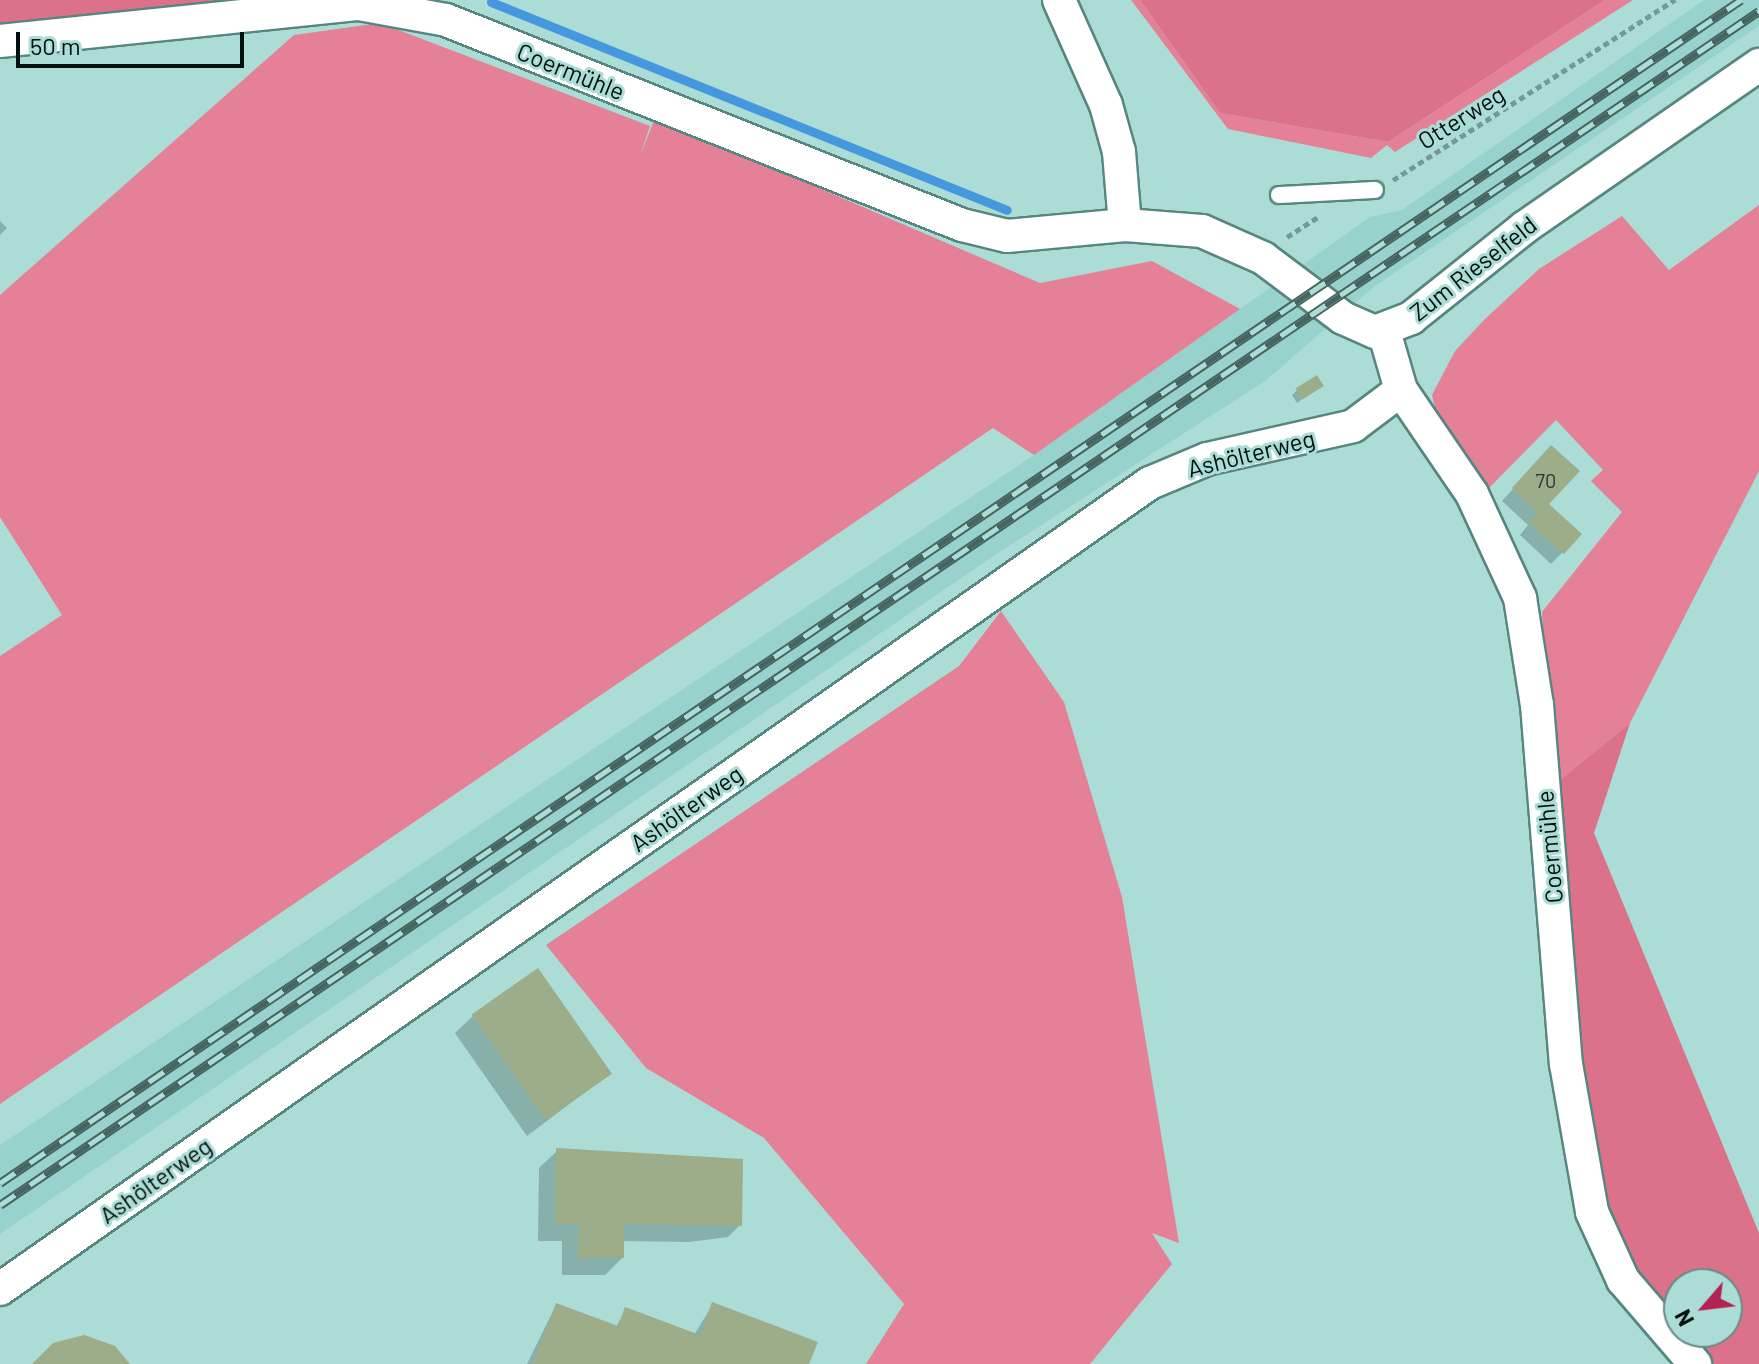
<!DOCTYPE html>
<html>
<head>
<meta charset="utf-8">
<style>
	body { margin:0 }
	#map { position:relative; width:1759px; height:1364px; overflow:hidden; background:#abdcd6; font-family:Barlow,sans-serif }
	div>[style] { position:absolute }
	[style*='--x'] { left:calc(var(--x)*1px); top:calc(var(--y)*1px); width:calc(var(--w)*1px); rotate:calc(var(--a)*1deg) }
	.built>* { inset:0; background:#97d3cc }
	.green>* { inset:0; background:#e58196 }
	.forest>* { inset:0; background:#db728a }
	.shadow>* { inset:0; background:#0003 }
	.stream>* { height:9px; margin:-4.5px; padding:0 4.5px; transform-origin:4.5px; border-radius:4.5px; background:#4598de }
	.building>* { inset:0; background:#9dad8a; transform-origin:0 0 }
	.path>* { height:5px; margin-top:-2.5px; transform-origin:0; background:repeating-linear-gradient(90deg,#749a95 0 6px,transparent 0 10px) }
	.roads { filter:drop-shadow(2px 0 #578680) drop-shadow(-2px 0 #578680) drop-shadow(0 2px #578680) drop-shadow(0 -2px #578680) }
	.lane>* { height:16px; margin:-8px; padding:0 8px; transform-origin:8px; border-radius:8px; background:#fff }
	.street>* { height:32px; margin:-16px; padding:0 16px; transform-origin:16px; border-radius:16px; background:#fff }
	.rail>* { height:9px; margin-top:-4.5px; transform-origin:0; background:repeating-linear-gradient(90deg,#abdcd6 0 18px,#466460 0 36px); box-sizing:border-box; border-block:2px solid #466460 }
	span { translate:-50% -50%; white-space:nowrap; text-align:center; line-height:1.15; -webkit-text-stroke:6px #abdcd6; paint-order:stroke }
	.number-label { font-size:20px; color:#27372d }
	.number-label span { -webkit-text-stroke-width:0 }
	.street-label { font-size:24px; color:#00100e }
	.north { position:absolute; left:1663px; top:1268px; width:80px; height:80px; box-sizing:border-box; background:#abdcd6; border:2px solid #678a86; border-radius:50%; rotate:242deg; font-size:22px; font-weight:700; line-height:32px; text-align:center; color:#00100e }
	.north::after { content:''; display:block; margin:auto; width:28px; height:36px; background:#b22253; clip-path:polygon(50% 0,100% 100%,50% 72%,0 100%) }
	.scale { position:absolute; left:16px; top:32px; width:228px; height:36px; box-sizing:border-box; border:4px solid #00100e; border-top:0; padding-left:10px; font-size:24px; line-height:28px; white-space:nowrap; color:#00100e; -webkit-text-stroke:6px #abdcd6; paint-order:stroke }
</style>
</head>
<body>
<div id="map">
	<div class="built">
		<div style="clip-path:polygon(1704px 0,1759px 0,1759px 26px,1375px 286px,1265px 381px,995px 555px,0 1234px,0 1145px,1034px 455px,1370px 217px,1402px 210px)"></div>
	</div>
	<div class="green">
		<div style="clip-path:polygon(1131px 0,1140px 0,1220px 113px,1388px 142px,1605px 0,1633px 0,1395px 152px,1387px 145px,1371px 158px,1228px 129px)"></div>
		<div style="clip-path:polygon(380px 23px,650px 126px,640px 156px,655px 118px,1040px 283px,1152px 261px,1240px 309px,1034px 455px,993px 428px,0 1104px,0 656px,62px 615px,0 517px,0 295px,294px 35px)"></div>
		<div style="clip-path:polygon(1759px 205px,1759px 471px,1630px 723px,1550px 788px,1542px 612px,1622px 512px,1591px 481px,1603px 470px,1556px 420px,1486px 491px,1440px 429px,1432px 395px,1455px 351px,1485px 319px,1539px 269px,1622px 216px,1669px 270px)"></div>
		<div style="clip-path:polygon(1001px 611px,1064px 702px,1122px 897px,1179px 1243px,1152px 1233px,1172px 1264px,1090px 1364px,866px 1364px,904px 1304px,764px 1138px,646px 1068px,546px 945px,959px 666px)"></div>
	</div>
	<div class="forest">
		<div style="clip-path:polygon(0 0,293px 0,0 28px)"></div>
		<div style="clip-path:polygon(1140px 0,1605px 0,1388px 142px,1220px 113px)"></div>
		<div style="clip-path:polygon(evenodd,1630px 723px,1594px 833px,1759px 1233px,1759px 1364px,1708px 1364px,1621px 1264px,1575px 1063px,1550px 788px,1630px 723px,1679px 1284px,1727px 1284px,1727px 1332px,1679px 1332px,1679px 1284px)"></div>
	</div>
	<div class="shadow">
		<div style="clip-path:polygon(0 221px,7px 228px,0 235px)"></div>
		<div style="clip-path:polygon(1321px 386px,1297px 403px,1292px 395px,1297px 390px)"></div>
		<div style="clip-path:polygon(1540px 459px,1546px 504px,1580px 534px,1551px 564px,1520px 535px,1528px 525px,1502px 501px)"></div>
		<div style="clip-path:polygon(473px 1016px,609px 1074px,527px 1136px,455px 1033px)"></div>
		<div style="clip-path:polygon(557px 1151px,740px 1225px,728px 1237px,689px 1242px,622px 1241px,622px 1258px,605px 1275px,562px 1275px,562px 1241px,538px 1241px,539px 1168px)"></div>
		<div style="clip-path:polygon(713px 1304px,807px 1364px,527px 1364px,556px 1305px,616px 1327px,626px 1309px,694px 1335px)"></div>
	</div>
	<div class="stream">
		<div style="--x:491;--y:2;--w:556;--a:21.95"></div>
	</div>
	<div class="building">
		<div style="left:1317px;top:375px;width:13px;height:25px;rotate:58deg"></div>
		<div style="clip-path:polygon(1551px 445px,1580px 471px,1549px 504px,1582px 534px,1564px 554px,1529px 523px,1538px 513px,1512px 488px)"></div>
		<div style="left:538px;top:968px;width:129px;height:81px;rotate:55deg"></div>
		<div style="clip-path:polygon(556px 1148px,743px 1159px,742px 1226px,624px 1224px,624px 1258px,578px 1258px,579px 1224px,555px 1224px)"></div>
		<div style="clip-path:polygon(712px 1302px,818px 1342px,809px 1364px,533px 1364px,556px 1303px,618px 1326px,625px 1307px,700px 1335px)"></div>
		<div style="clip-path:polygon(84px 1335px,115px 1346px,130px 1364px,32px 1364px,53px 1343px)"></div>
	</div>
	<div class="path">
		<div style="--x:1393;--y:180;--w:335;--a:-32.6"></div>
		<div style="--x:1287;--y:237;--w:38;--a:-33"></div>
	</div>
	<div class="roads">
		<div class="lane">
			<div style="--x:1279;--y:195;--w:96;--a:-3"></div>
		</div>
		<div class="street">
			<div style="--x:1059;--y:0;--w:115;--a:65.9"></div>
			<div style="--x:1106;--y:105;--w:49;--a:74.5"></div>
			<div style="--x:1119;--y:152;--w:73;--a:85.3"></div>
			<div style="--x:0;--y:41;--w:361;--a:-5.9"></div>
			<div style="--x:359;--y:4;--w:88;--a:10.4"></div>
			<div style="--x:446;--y:20;--w:555;--a:21.67"></div>
			<div style="--x:962;--y:225;--w:46;--a:13.7"></div>
			<div style="--x:1007;--y:236;--w:119;--a:-5.3"></div>
			<div style="--x:1125;--y:225;--w:77;--a:4.5"></div>
			<div style="--x:1202;--y:231;--w:67;--a:23.9"></div>
			<div style="--x:1263;--y:258;--w:100;--a:36.9"></div>
			<div style="--x:1343;--y:318;--w:35;--a:24"></div>
			<div style="--x:1375;--y:332;--w:39;--a:-21"></div>
			<div style="--x:1411;--y:318;--w:146;--a:-38.6"></div>
			<div style="--x:1525;--y:227;--w:285;--a:-34.7"></div>
			<div style="--x:1384;--y:331;--w:61;--a:73.9"></div>
			<div style="--x:1401;--y:390;--w:126;--a:55.7"></div>
			<div style="--x:1472;--y:494;--w:115;--a:65.2"></div>
			<div style="--x:1520;--y:598;--w:108;--a:81"></div>
			<div style="--x:1537;--y:705;--w:360;--a:85.4"></div>
			<div style="--x:1566;--y:1064;--w:150;--a:80"></div>
			<div style="--x:1592;--y:1212;--w:75;--a:65.5"></div>
			<div style="--x:1623;--y:1280;--w:111;--a:49.4"></div>
			<div style="--x:0;--y:1289;--w:1404;--a:-35.03"></div>
			<div style="--x:1150;--y:483;--w:62;--a:-22.8"></div>
			<div style="--x:1207;--y:459;--w:150;--a:-12.7"></div>
			<div style="--x:1353;--y:426;--w:60;--a:-36.9"></div>
		</div>
	</div>
	<div class="rail">
		<div style="--x:0;--y:1183;--w:2105;--a:-34.2"></div>
		<div style="--x:0;--y:1205;--w:2126;--a:-34.17"></div>
	</div>
	<div class="number-label">
		<span style="left:1546px;top:480px">70</span>
	</div>
	<div class="street-label">
		<span style="left:571px;top:71px;rotate:22deg">Coermühle</span>
		<span style="left:1461px;top:117px;rotate:-32deg">Otterweg</span>
		<span style="left:1473px;top:268px;rotate:-38deg">Zum Rieselfeld</span>
		<span style="left:1251px;top:453px;rotate:-14deg">Ashölterweg</span>
		<span style="left:686px;top:808px;rotate:-35deg">Ashölterweg</span>
		<span style="left:1549px;top:847px;rotate:-95deg">Coermühle</span>
		<span style="left:155px;top:1180px;rotate:-35deg">Ashölterweg</span>
	</div>
	<div class="north">N</div>
	<div class="scale">50 m</div>
</div>
</body>
</html>
